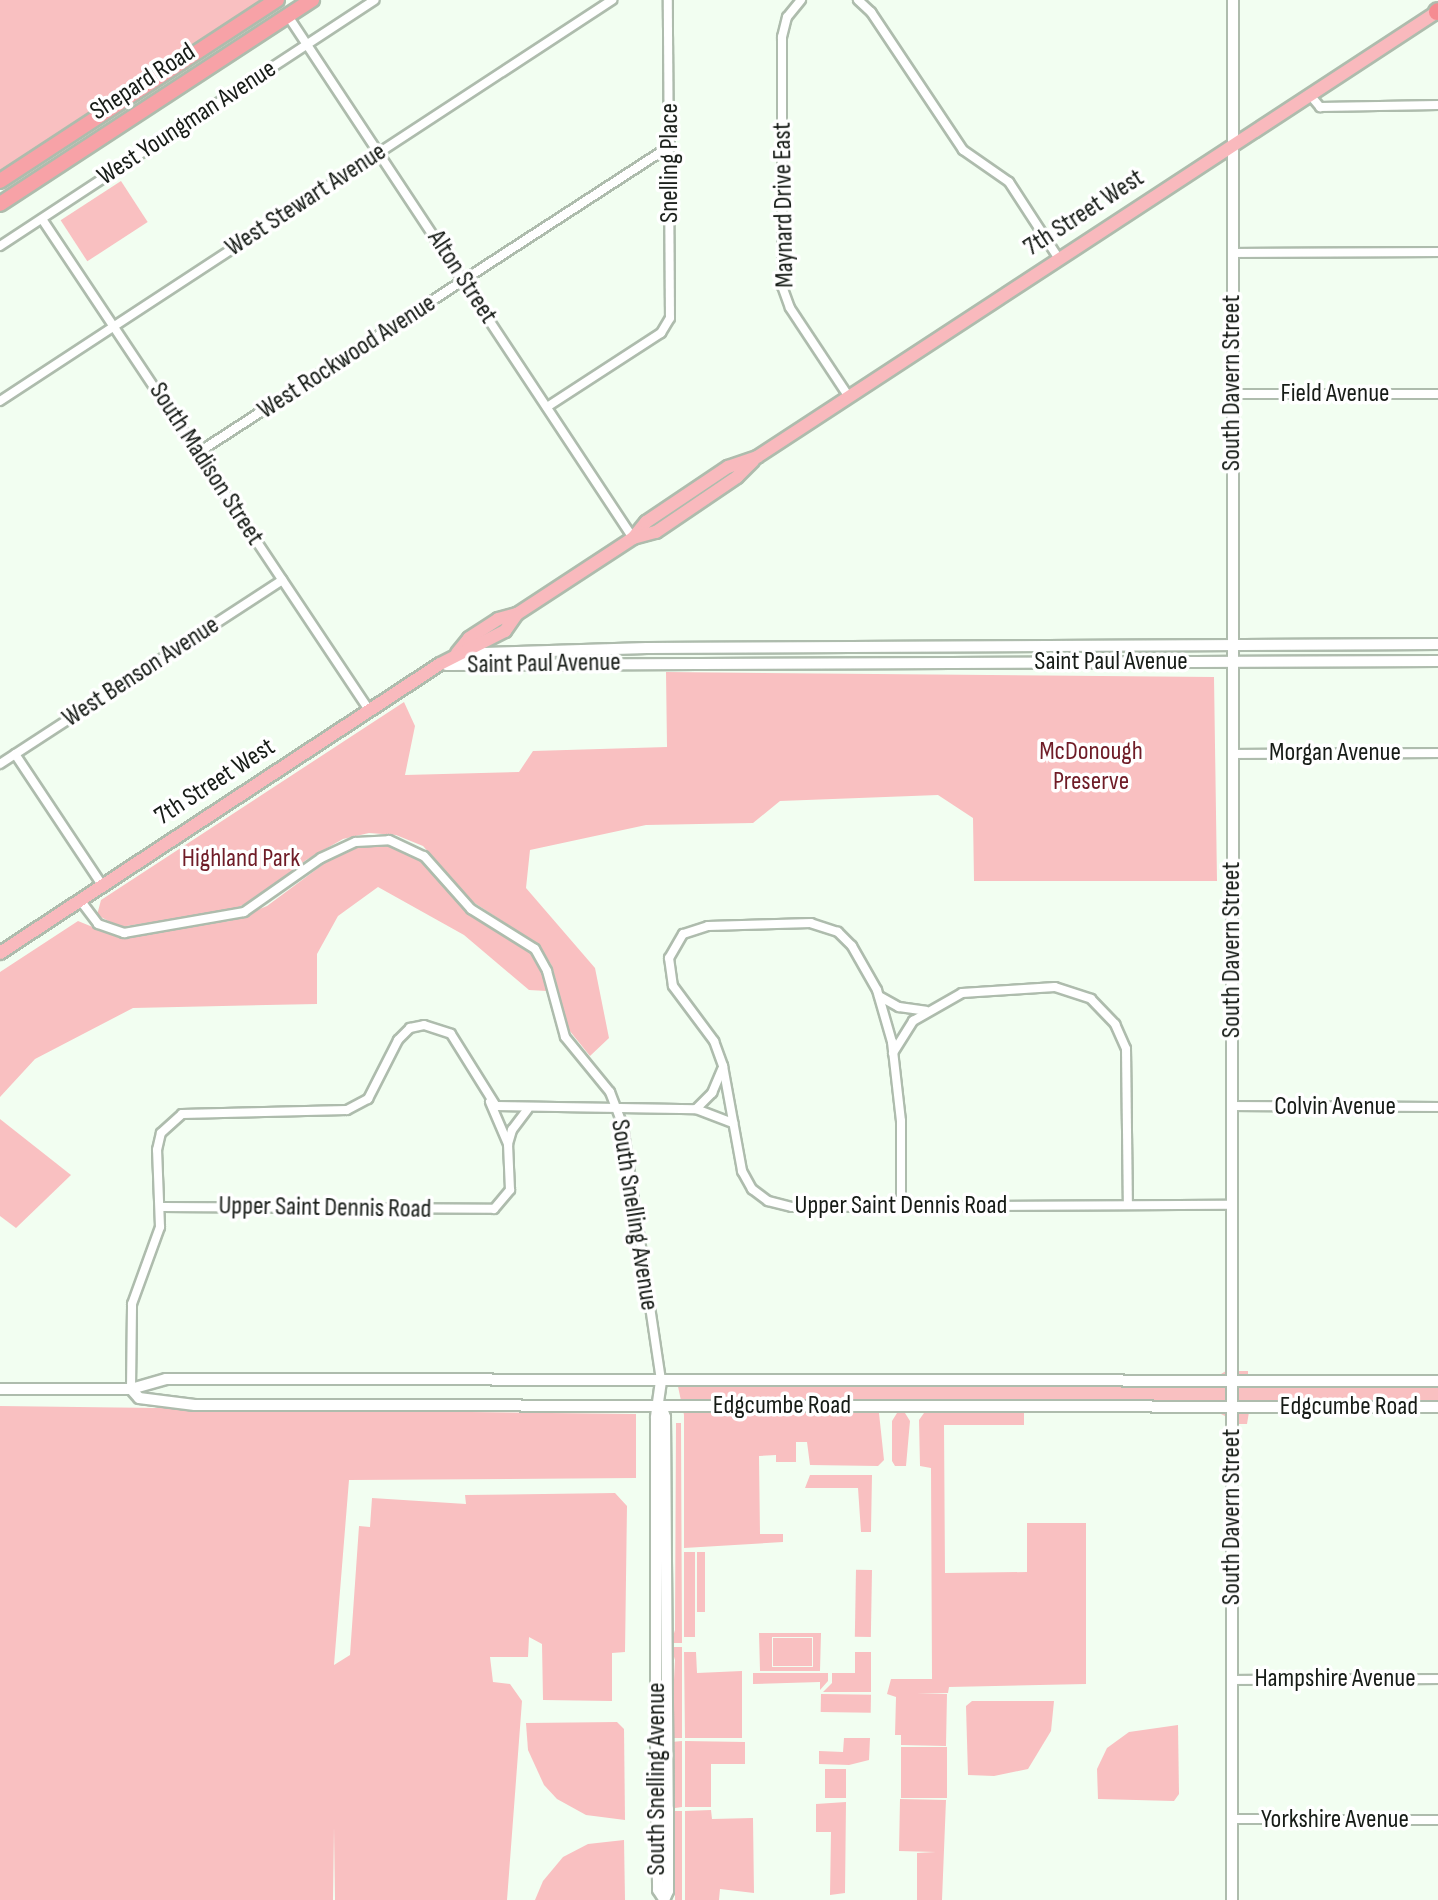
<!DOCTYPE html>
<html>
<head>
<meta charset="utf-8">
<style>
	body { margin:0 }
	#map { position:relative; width:1438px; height:1900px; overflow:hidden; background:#f2fef1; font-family:"Sofia Sans Condensed",sans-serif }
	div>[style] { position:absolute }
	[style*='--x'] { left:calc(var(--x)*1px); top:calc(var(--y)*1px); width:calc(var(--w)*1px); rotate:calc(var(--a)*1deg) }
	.green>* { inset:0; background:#f9c0c1; transform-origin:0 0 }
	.roads { filter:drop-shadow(2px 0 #aebcad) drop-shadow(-2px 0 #aebcad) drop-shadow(0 2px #aebcad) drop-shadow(0 -2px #aebcad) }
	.minor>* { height:8px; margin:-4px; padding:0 4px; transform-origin:4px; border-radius:4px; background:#fff }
	.tertiary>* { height:10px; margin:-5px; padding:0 5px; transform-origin:5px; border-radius:5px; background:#fff }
	.primary>* { height:12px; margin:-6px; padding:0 6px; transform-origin:6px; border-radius:6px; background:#f9b9bd }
	.trunk>* { height:14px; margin:-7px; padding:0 7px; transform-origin:7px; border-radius:7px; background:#f7a2a7 }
	.motorway>* { height:16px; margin:-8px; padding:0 8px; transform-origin:8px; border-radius:8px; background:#f58b91 }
	span { translate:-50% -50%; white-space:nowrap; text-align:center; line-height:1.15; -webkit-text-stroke:7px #fff; paint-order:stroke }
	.street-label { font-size:26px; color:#171c17 }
	.park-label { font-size:26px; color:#6f1c27 }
</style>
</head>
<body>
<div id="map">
	<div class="green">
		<div style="clip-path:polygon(0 0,261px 0,0 173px)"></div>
		<div style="left:121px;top:181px;width:49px;height:72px;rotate:57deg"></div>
		<div style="clip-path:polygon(666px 672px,1214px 677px,1217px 881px,974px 881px,973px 818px,938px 795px,780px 801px,753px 823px,646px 825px,530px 850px,526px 888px,595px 968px,609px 1038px,590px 1056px,569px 1030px,552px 966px,539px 945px,473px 902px,423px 846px,396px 835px,369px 833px,343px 839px,306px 860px,260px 897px,232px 910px,120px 927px,97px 915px,101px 900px,404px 702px,415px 726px,405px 775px,519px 772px,533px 751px,667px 747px)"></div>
		<div style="clip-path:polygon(383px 844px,413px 854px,469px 913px,524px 945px,539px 962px,547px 991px,529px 990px,464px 935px,378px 887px,338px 916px,317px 954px,317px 1004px,133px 1008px,35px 1059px,0 1097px,0 972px,78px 921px,122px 939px,169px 927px,230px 921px,267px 906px,329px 860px,357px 847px)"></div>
		<div style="clip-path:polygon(0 1119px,71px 1175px,16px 1228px,0 1216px)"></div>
		<div style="clip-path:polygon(1226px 1371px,1248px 1371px,1248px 1376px,1438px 1376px,1438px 1412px,1249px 1412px,1247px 1424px,1227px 1424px,1225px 1416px,1217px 1412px,1024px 1413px,1024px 1425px,944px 1425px,945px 1573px,1027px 1572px,1027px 1523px,1086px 1523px,1086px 1684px,949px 1687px,948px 1693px,917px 1693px,947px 1694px,946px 1746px,901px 1745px,901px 1735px,895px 1735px,896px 1697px,887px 1694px,891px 1679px,932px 1679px,931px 1468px,920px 1466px,919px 1420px,924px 1413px,905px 1413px,910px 1421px,906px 1466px,895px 1466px,892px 1461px,892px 1421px,897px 1413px,879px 1413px,884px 1460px,878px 1466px,810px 1465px,807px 1442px,796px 1442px,796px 1462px,776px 1462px,776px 1455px,759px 1456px,760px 1534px,783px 1534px,783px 1542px,684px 1548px,684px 1415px,676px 1377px,1216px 1377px)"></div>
		<div style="clip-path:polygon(0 1406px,636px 1414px,636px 1478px,349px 1480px,334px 1665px,350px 1655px,359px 1526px,370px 1527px,372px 1498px,466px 1504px,465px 1495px,615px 1493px,627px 1506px,625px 1652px,612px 1653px,612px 1701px,543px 1700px,542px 1644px,529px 1637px,528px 1657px,490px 1657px,493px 1682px,510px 1684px,522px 1701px,507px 1900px,335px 1900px,334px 1827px,333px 1900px,0 1900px)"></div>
		<div style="clip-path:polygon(676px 1423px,681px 1423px,682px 1643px,671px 1643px,675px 1630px)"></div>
		<div style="clip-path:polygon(810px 1475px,872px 1475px,871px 1532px,861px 1532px,858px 1488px,805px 1488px)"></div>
		<div style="left:684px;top:1552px;width:11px;height:85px"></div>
		<div style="left:697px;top:1552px;width:8px;height:60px"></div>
		<div style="left:872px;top:1570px;width:67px;height:16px;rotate:91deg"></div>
		<div style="clip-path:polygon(evenodd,759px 1633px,821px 1633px,820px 1671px,760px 1671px,759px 1633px,772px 1637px,813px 1637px,813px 1667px,772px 1667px,772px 1637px)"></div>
		<div style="left:773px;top:1638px;width:39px;height:28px"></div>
		<div style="clip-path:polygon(671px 1647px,682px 1647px,682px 1738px,671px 1738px,675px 1660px)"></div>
		<div style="clip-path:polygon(684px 1652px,696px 1652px,697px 1673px,742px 1671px,742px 1738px,685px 1738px)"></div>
		<div style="clip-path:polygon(855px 1652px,871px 1652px,871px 1692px,823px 1692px,832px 1683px,832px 1673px,855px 1673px)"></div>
		<div style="clip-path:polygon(753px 1673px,828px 1673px,828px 1681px,820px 1690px,820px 1682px,753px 1684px)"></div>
		<div style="left:821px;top:1694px;width:50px;height:18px;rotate:1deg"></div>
		<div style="clip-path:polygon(972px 1701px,1054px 1701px,1051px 1731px,1028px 1769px,994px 1776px,968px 1775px,966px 1706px)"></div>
		<div style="clip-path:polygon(617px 1722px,624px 1729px,625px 1820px,586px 1815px,557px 1799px,544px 1785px,528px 1750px,526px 1723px)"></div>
		<div style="clip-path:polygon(1178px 1725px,1179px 1794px,1174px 1801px,1098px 1799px,1097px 1769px,1107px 1748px,1129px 1732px)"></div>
		<div style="clip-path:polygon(844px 1738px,870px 1738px,869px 1760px,849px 1765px,819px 1764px,819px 1751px,843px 1752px)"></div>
		<div style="clip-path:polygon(682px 1741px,682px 1807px,675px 1808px,671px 1742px)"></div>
		<div style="clip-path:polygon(685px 1741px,745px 1742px,745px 1764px,711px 1764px,711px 1807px,685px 1807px)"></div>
		<div style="left:901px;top:1747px;width:46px;height:51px"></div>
		<div style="left:825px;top:1769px;width:21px;height:29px"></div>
		<div style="clip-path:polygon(900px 1799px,946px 1800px,942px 1900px,917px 1900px,917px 1853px,936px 1852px,899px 1851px)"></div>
		<div style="clip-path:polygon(846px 1802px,845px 1893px,830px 1895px,831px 1832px,816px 1832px,816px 1804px)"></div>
		<div style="clip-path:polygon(711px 1810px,712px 1819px,753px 1818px,754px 1893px,720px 1889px,719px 1900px,685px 1900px,685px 1811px)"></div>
		<div style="left:675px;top:1811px;width:7px;height:89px"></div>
		<div style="clip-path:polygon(624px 1840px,625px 1900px,535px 1900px,543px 1881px,563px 1857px,588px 1844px)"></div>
	</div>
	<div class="roads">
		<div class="minor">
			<div style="--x:801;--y:0;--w:22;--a:129"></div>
			<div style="--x:787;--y:17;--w:21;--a:104"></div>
			<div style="--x:782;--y:37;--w:249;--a:90"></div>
			<div style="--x:782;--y:286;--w:23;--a:70"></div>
			<div style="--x:790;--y:308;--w:107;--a:56.5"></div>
			<div style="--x:858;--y:0;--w:18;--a:43"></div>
			<div style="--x:871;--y:12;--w:166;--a:56.3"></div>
			<div style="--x:963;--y:150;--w:56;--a:34.8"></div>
			<div style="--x:1009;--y:182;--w:92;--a:57"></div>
			<div style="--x:288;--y:16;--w:626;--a:56.54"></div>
			<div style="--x:1310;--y:95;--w:16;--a:50"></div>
			<div style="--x:1320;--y:107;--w:118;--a:-1"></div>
			<div style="--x:42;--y:219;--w:590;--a:56.34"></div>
			<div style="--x:0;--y:246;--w:448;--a:-33.3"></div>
			<div style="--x:1232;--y:253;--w:206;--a:-0.3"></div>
			<div style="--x:1232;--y:394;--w:206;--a:0"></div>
			<div style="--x:0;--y:401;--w:732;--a:-33.23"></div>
			<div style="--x:547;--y:407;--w:136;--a:-33"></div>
			<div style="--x:661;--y:333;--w:17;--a:-59"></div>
			<div style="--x:670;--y:318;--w:318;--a:-90.4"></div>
			<div style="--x:199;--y:452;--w:562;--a:-33.01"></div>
			<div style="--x:15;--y:754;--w:157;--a:56.4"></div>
			<div style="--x:1232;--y:754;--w:206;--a:-0.3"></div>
			<div style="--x:0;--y:764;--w:337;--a:-33.1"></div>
			<div style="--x:80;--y:900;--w:30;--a:53"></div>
			<div style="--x:98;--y:924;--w:28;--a:19"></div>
			<div style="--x:124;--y:933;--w:122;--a:-9.9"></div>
			<div style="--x:244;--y:912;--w:94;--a:-35"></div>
			<div style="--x:321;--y:858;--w:38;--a:-25"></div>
			<div style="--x:356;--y:842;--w:33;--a:-3"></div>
			<div style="--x:389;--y:840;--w:38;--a:25"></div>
			<div style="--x:424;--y:856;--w:71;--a:48.4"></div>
			<div style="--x:471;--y:909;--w:75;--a:32"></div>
			<div style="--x:535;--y:949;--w:25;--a:61"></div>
			<div style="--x:547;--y:971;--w:68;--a:74.7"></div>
			<div style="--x:565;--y:1037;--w:71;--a:50.7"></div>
			<div style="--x:610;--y:1092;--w:36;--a:69"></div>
			<div style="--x:623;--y:1126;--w:258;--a:81.5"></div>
			<div style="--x:879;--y:996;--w:23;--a:29"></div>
			<div style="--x:899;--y:1007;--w:27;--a:8"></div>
			<div style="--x:893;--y:1053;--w:38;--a:-58"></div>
			<div style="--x:913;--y:1021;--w:56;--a:-29.7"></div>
			<div style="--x:962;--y:993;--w:93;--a:-3.7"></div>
			<div style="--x:1055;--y:987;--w:38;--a:18"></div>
			<div style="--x:1091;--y:999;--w:35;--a:46"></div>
			<div style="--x:1115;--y:1024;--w:27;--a:66"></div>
			<div style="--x:1126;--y:1049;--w:156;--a:89.3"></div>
			<div style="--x:490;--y:1102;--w:46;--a:66.8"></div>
			<div style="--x:1232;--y:1106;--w:206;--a:0.3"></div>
			<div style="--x:696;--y:1109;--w:23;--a:-45"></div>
			<div style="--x:712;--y:1093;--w:26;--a:-67"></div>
			<div style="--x:901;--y:1206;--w:85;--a:-90"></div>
			<div style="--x:901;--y:1121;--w:80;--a:-96.5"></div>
			<div style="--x:892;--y:1042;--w:54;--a:-106.1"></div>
			<div style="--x:877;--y:990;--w:51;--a:-119.6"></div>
			<div style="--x:852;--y:946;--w:20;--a:-135"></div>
			<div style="--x:838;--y:932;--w:28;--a:-162"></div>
			<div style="--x:811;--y:923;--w:103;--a:178.3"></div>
			<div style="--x:708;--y:926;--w:26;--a:162"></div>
			<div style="--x:683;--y:934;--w:28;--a:120"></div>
			<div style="--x:669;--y:958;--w:28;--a:82"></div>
			<div style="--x:673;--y:986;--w:69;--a:53.3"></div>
			<div style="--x:714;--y:1041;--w:27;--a:70"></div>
			<div style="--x:723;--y:1066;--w:107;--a:79.7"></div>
			<div style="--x:742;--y:1171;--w:21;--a:61"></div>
			<div style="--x:752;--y:1189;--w:20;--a:37"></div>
			<div style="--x:768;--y:1201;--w:25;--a:14"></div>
			<div style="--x:792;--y:1207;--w:440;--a:-0.3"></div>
			<div style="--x:162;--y:1207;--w:332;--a:0.3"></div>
			<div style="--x:494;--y:1209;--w:25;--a:-50"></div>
			<div style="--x:510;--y:1190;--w:46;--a:-92.5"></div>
			<div style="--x:508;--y:1144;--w:15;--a:-74"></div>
			<div style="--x:512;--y:1130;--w:26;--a:-53"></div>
			<div style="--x:131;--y:1389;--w:85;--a:-89.3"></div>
			<div style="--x:132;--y:1304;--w:82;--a:-70"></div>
			<div style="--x:160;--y:1227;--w:77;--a:-92.2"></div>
			<div style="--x:157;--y:1150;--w:17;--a:-77"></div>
			<div style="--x:161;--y:1133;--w:28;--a:-42"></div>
			<div style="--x:182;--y:1114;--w:165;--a:-1.4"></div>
			<div style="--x:347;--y:1110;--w:24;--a:-28"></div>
			<div style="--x:368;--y:1099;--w:66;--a:-63"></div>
			<div style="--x:398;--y:1040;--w:17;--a:-45"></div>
			<div style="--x:410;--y:1028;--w:14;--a:-12"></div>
			<div style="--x:424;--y:1025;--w:28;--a:18"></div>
			<div style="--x:451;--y:1034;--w:85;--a:58"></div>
			<div style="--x:496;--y:1106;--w:200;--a:0.9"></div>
			<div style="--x:696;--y:1109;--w:40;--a:21"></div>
			<div style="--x:1232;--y:1680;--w:206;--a:-0.3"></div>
			<div style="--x:1232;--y:1819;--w:206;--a:0.3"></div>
		</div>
		<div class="tertiary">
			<div style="--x:453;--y:661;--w:32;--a:-14"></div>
			<div style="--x:484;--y:653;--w:163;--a:-1.8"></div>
			<div style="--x:647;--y:648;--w:791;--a:-0.29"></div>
			<div style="--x:446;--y:665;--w:992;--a:-0.23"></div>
			<div style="--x:661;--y:1381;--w:37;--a:98"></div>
			<div style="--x:656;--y:1418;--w:322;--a:90"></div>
			<div style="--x:656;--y:1740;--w:150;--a:89.2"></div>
			<div style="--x:658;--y:1890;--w:11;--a:56"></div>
			<div style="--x:0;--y:1389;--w:131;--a:0"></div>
			<div style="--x:131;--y:1389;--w:36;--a:-16"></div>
			<div style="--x:166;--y:1379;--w:1272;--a:0.09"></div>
			<div style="--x:131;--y:1389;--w:12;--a:48"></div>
			<div style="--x:139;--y:1398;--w:56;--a:7.1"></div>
			<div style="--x:195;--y:1405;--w:1243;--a:0.09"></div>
			<div style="--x:661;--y:1406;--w:12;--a:70"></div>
			<div style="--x:665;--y:1417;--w:392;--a:89.6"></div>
			<div style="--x:668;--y:1809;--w:82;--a:90"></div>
			<div style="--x:668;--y:1891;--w:10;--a:114"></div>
			<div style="--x:1232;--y:1900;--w:1900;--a:-89.97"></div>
		</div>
		<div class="primary">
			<div style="--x:633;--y:538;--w:21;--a:-51"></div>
			<div style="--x:646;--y:522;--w:99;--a:-33.9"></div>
			<div style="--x:728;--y:467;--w:31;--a:-19"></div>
			<div style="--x:757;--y:457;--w:813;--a:-33.2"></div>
			<div style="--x:457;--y:653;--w:19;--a:-51"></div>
			<div style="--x:469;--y:638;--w:35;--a:-33"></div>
			<div style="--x:498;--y:619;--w:20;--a:-15"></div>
			<div style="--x:517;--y:614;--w:139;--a:-33.2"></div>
			<div style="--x:633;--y:538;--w:24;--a:-15"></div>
			<div style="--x:656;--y:532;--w:98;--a:-34.2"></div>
			<div style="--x:737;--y:477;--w:23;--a:-45"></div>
			<div style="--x:0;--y:953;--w:526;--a:-33.3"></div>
			<div style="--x:440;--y:664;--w:73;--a:-26.9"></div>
			<div style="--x:505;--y:631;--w:21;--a:-55"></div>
		</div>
		<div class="trunk">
			<div style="--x:0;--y:181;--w:331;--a:-33.2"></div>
			<div style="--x:0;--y:204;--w:373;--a:-33.2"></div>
		</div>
		<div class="motorway">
			<div style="--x:1437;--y:12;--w:1;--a:-45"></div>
		</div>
	</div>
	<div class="street-label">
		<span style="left:143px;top:82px;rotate:-33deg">Shepard Road</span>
		<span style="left:187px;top:123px;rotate:-33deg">West Youngman Avenue</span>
		<span style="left:670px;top:163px;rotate:-90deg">Snelling Place</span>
		<span style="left:306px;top:200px;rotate:-33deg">West Stewart Avenue</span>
		<span style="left:784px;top:205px;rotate:-91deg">Maynard Drive East</span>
		<span style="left:1084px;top:213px;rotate:-33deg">7th Street West</span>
		<span style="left:462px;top:277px;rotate:57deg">Alton Street</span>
		<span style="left:347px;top:357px;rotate:-33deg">West Rockwood Avenue</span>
		<span style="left:1232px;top:383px;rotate:-90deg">South Davern Street</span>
		<span style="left:1335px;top:394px">Field Avenue</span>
		<span style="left:206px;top:464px;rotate:57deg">South Madison Street</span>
		<span style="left:1111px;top:662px">Saint Paul Avenue</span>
		<span style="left:544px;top:664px;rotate:-1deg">Saint Paul Avenue</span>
		<span style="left:141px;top:672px;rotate:-33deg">West Benson Avenue</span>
		<span style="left:1335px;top:753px">Morgan Avenue</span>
		<span style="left:215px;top:782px;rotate:-33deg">7th Street West</span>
		<span style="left:1232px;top:950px;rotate:-90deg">South Davern Street</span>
		<span style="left:1335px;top:1107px">Colvin Avenue</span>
		<span style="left:901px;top:1206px">Upper Saint Dennis Road</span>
		<span style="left:325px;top:1208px;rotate:1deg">Upper Saint Dennis Road</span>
		<span style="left:634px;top:1215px;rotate:81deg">South Snelling Avenue</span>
		<span style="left:782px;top:1406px">Edgcumbe Road</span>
		<span style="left:1349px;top:1407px">Edgcumbe Road</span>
		<span style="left:1232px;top:1517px;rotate:-90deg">South Davern Street</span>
		<span style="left:1335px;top:1679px">Hampshire Avenue</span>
		<span style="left:657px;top:1779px;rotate:-90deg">South Snelling Avenue</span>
		<span style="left:1335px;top:1820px">Yorkshire Avenue</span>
	</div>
	<div class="park-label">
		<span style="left:1091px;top:767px">McDonough<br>Preserve</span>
		<span style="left:241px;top:859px">Highland Park</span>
	</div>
</div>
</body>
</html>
